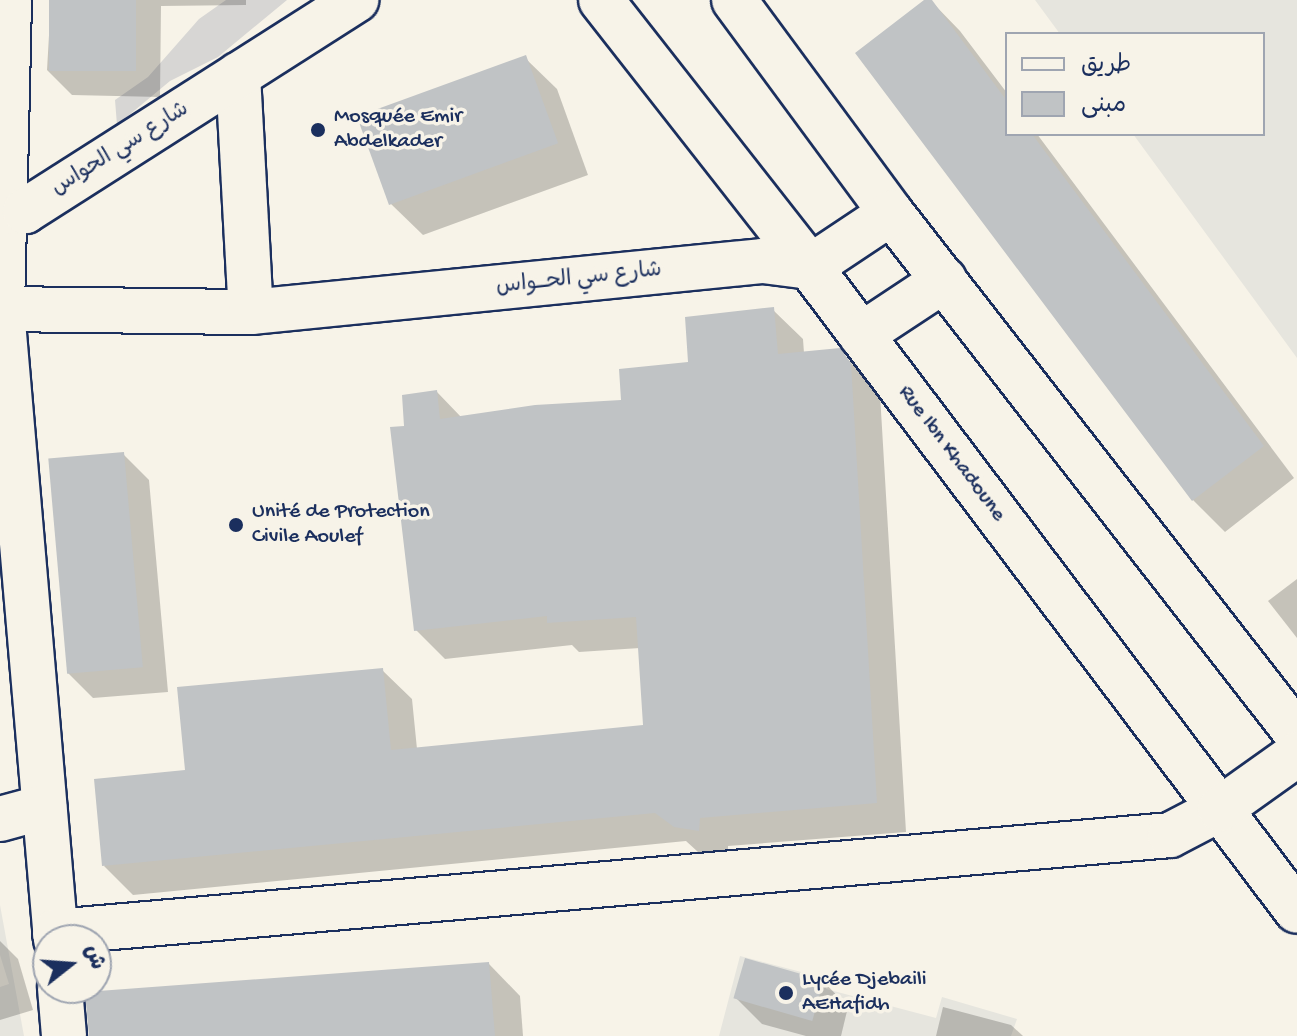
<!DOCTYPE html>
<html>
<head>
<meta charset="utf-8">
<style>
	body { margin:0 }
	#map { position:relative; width:1297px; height:1036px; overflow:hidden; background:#f7f3e8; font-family:"Gochi Hand","Playpen Sans Arabic",sans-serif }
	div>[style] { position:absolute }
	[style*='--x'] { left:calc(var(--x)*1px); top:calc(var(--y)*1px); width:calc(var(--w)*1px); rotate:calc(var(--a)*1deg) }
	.built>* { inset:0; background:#e6e5de }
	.green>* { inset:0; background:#d7d6d4 }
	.shadow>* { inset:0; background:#0003 }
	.building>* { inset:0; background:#c0c3c5; transform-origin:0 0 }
	.roads { filter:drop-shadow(2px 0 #1b2f5e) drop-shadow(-2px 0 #1b2f5e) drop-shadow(0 2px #1b2f5e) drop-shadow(0 -2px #1b2f5e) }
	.street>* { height:44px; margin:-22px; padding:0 22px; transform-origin:22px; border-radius:22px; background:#f7f3e8 }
	.secondary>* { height:44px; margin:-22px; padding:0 22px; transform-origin:22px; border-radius:22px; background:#f7f3e8 }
	.dots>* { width:22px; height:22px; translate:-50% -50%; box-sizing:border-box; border:4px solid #f7f3e8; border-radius:50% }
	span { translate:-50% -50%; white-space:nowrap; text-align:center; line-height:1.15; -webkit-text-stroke:7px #f7f3e8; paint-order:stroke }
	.poi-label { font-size:22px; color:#1b2f5e }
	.left { translate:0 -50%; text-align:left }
	.street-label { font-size:22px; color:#1b2f5e }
	.legend { position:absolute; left:1005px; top:32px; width:260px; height:104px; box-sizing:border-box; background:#f7f3e8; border:2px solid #9fa5b1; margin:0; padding:10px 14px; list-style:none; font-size:24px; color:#1b2f5e }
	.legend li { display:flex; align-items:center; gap:16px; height:40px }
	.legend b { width:40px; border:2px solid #9fa5b1 }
	.north { position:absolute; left:32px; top:924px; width:80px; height:80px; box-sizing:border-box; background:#f7f3e8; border:2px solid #9fa5b1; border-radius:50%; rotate:73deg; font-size:22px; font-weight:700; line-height:32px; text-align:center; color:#1b2f5e }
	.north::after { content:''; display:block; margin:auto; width:28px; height:36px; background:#1b2f5e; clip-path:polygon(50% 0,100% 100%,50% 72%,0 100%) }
</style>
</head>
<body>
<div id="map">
	<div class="built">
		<div style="clip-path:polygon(1035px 0,1297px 0,1297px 358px,1133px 134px,1263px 134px,1263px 34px,1060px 34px)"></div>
		<div style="clip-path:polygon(0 905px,24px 1036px,0 1036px,0 987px,9px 984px,0 955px)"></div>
		<div style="clip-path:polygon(740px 956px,828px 979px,826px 989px,936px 1018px,942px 997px,1017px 1019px,1011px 1036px,719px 1036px)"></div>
	</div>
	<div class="green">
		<div style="clip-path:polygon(226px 0,287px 0,218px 57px,170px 81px,117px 125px,115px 100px,148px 77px,199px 19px)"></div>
	</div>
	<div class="shadow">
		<div style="clip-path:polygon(51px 0,246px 0,246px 5px,161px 6px,160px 97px,72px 95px,47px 70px)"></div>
		<div style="clip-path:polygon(930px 0,960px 31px,1007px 93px,1007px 134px,1037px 134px,1294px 478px,1225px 532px,1193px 500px,858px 54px)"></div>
		<div style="clip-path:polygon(525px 58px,557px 89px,588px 175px,423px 235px,391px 204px)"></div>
		<div style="clip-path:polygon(773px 310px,803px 339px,804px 353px,839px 350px,880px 394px,906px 832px,728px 846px,728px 859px,698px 852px,686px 841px,133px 895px,104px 866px,187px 772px,382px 670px,412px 699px,417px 749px,645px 727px,640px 648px,579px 652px,572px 645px,445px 659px,416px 630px,407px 427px,437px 392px,462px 418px,624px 402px)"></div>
		<div style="clip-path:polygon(123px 454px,149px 480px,168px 692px,93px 698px,67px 672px)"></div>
		<div style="clip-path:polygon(1297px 579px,1297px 638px,1268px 601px)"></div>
		<div style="clip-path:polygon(0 941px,18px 959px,33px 1010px,0 1020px)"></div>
		<div style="clip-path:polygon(489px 964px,520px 996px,523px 1036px,91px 1036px)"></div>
		<div style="clip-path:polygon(823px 981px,848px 1007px,841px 1036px,806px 1036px,762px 1024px,736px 998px)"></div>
		<div style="clip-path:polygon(943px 1007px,1011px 1025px,1023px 1036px,936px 1036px)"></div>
	</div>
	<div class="building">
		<div style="left:49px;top:0;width:87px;height:71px"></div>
		<div style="clip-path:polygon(924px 0,932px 0,1007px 101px,1007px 134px,1032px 134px,1264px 446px,1192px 501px,855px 53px)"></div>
		<div style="left:526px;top:55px;width:94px;height:180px;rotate:70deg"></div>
		<div style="clip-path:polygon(774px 307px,778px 354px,840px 348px,851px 363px,877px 803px,700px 818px,699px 831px,674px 827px,655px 813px,102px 866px,94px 779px,185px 770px,177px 687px,383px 668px,391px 750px,643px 725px,636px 617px,547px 623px,547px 616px,414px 631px,390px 427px,404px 426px,402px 395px,437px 390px,440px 419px,535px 405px,621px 400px,619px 369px,688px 362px,685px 317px)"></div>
		<div style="left:124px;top:452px;width:216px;height:76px;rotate:85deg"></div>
		<div style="left:745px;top:958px;width:82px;height:42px;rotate:16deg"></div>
		<div style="clip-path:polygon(489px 962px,495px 1036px,89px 1036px,85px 992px)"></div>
	</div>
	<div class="roads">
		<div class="street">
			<div style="--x:9;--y:0;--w:310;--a:91.3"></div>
			<div style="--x:2;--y:310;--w:632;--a:85.1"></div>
			<div style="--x:0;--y:819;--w:46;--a:-15.3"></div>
			<div style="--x:55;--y:932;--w:1119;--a:-4.97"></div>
			<div style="--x:1170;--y:835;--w:56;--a:-27.5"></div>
			<div style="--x:60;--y:988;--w:48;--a:85.2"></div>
		</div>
		<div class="secondary">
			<div style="--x:601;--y:0;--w:339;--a:51.9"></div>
			<div style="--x:810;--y:267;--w:807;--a:52.9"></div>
			<div style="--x:734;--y:0;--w:265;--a:53.6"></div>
			<div style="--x:891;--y:213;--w:661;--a:52.07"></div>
			<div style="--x:238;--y:75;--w:237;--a:86.9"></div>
			<div style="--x:0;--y:212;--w:25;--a:-2"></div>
			<div style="--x:25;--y:211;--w:393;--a:-32.5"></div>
			<div style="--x:0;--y:309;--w:251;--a:0.7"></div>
			<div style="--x:251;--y:312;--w:515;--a:-5.69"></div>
			<div style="--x:763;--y:261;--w:47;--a:7.3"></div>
			<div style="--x:810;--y:267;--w:97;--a:-33.7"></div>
			<div style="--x:861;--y:335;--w:100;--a:-33.5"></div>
			<div style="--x:1220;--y:809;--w:95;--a:-35.5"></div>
		</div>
	</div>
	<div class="dots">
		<div style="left:318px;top:130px;background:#1b2f5e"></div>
		<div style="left:236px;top:525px;background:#1b2f5e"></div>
		<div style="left:786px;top:993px;background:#1b2f5e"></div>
	</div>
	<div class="poi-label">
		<span class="left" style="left:334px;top:130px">Mosquée Emir<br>Abdelkader</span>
		<span class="left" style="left:252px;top:525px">Unité de Protection<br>Civile Aoulef</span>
		<span class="left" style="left:802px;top:993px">Lycée Djebaili<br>AEHafidh</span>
	</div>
	<div class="street-label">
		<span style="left:121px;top:150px;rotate:-32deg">شارع سي الحواس</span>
		<span style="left:579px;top:280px;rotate:-6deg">شارع سي الحــواس</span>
		<span style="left:951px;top:454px;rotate:53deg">Rue Ibn Khadoune</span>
	</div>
	<ul class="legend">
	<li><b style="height:10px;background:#f7f3e8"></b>طريق</li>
	<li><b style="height:22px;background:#c0c3c5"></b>مبنى</li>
	</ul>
	<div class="north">ش</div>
</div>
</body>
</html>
